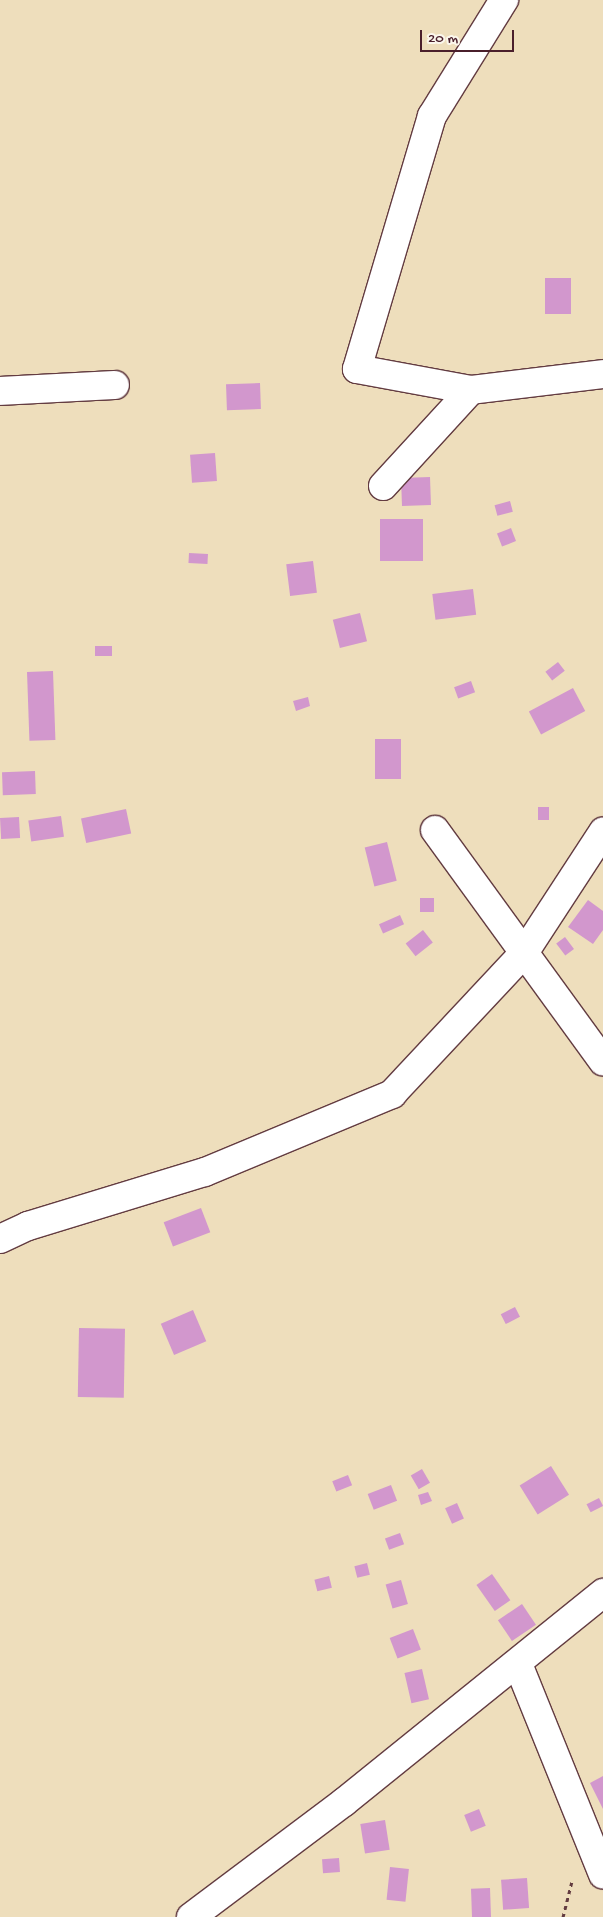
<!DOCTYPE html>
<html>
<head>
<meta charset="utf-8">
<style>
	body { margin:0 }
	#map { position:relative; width:603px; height:1917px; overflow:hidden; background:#eedebc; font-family:"Gochi Hand",sans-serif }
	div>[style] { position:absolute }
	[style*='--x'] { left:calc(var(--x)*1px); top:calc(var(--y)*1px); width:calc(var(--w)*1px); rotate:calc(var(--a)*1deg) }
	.building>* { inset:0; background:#d297cd; transform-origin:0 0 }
	.path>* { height:3px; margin-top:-1.5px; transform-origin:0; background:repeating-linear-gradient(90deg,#633c41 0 4px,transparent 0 8px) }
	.roads { filter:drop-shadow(1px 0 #633c41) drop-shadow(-1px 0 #633c41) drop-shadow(0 1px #633c41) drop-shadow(0 -1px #633c41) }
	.street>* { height:28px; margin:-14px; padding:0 14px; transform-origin:14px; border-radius:14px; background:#fff }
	span { translate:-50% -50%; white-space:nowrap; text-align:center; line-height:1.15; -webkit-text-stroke:4.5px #fbf7ec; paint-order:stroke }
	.scale { position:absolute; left:420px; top:30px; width:94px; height:22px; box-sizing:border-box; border:2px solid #4a1f2b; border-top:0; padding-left:6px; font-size:15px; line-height:18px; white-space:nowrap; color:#4a1f2b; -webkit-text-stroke:4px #fbf7ec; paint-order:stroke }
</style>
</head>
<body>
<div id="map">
	<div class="building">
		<div style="left:545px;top:278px;width:26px;height:36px"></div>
		<div style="left:260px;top:383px;width:26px;height:34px;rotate:88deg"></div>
		<div style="left:215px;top:453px;width:28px;height:25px;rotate:86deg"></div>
		<div style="left:430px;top:477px;width:28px;height:29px;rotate:88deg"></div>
		<div style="left:510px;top:501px;width:11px;height:16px;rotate:75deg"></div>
		<div style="left:423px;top:519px;width:42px;height:43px;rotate:90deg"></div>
		<div style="left:511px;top:528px;width:14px;height:15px;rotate:69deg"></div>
		<div style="left:189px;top:553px;width:19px;height:10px;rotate:3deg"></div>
		<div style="left:313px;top:561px;width:32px;height:27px;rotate:83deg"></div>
		<div style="left:473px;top:589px;width:26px;height:41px;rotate:83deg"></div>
		<div style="left:360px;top:613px;width:29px;height:28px;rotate:76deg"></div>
		<div style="left:112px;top:646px;width:10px;height:17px;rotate:90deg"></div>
		<div style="left:558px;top:662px;width:11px;height:16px;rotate:52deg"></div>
		<div style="left:53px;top:671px;width:69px;height:26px;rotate:88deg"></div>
		<div style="left:471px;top:681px;width:12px;height:18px;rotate:70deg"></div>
		<div style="left:573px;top:688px;width:26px;height:50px;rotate:62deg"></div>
		<div style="clip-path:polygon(308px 697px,310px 706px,296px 711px,293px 701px)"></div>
		<div style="left:375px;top:739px;width:26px;height:40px"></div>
		<div style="left:35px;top:771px;width:23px;height:33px;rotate:88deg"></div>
		<div style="left:538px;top:807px;width:11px;height:13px"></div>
		<div style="left:126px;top:809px;width:25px;height:46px;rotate:78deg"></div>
		<div style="left:61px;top:816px;width:21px;height:33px;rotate:82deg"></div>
		<div style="left:19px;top:817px;width:21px;height:19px;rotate:87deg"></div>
		<div style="left:387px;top:842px;width:40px;height:23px;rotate:76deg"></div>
		<div style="left:434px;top:898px;width:14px;height:14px;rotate:90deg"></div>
		<div style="clip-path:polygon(588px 900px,603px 911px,603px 930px,593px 944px,568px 927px)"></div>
		<div style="left:400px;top:915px;width:10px;height:23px;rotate:66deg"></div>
		<div style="left:423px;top:930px;width:16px;height:22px;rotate:52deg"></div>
		<div style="left:565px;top:937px;width:15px;height:11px;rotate:53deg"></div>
		<div style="left:201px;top:1208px;width:26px;height:40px;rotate:69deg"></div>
		<div style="left:515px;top:1307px;width:11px;height:16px;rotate:63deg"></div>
		<div style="left:193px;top:1310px;width:34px;height:35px;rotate:67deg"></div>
		<div style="left:79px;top:1328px;width:46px;height:69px;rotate:1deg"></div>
		<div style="left:551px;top:1466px;width:34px;height:37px;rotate:58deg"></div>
		<div style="left:422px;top:1469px;width:16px;height:13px;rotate:60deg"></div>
		<div style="left:348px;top:1475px;width:11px;height:17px;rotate:68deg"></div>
		<div style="left:391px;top:1485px;width:17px;height:25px;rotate:69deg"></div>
		<div style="clip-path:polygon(428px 1492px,432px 1501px,421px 1505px,418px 1495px)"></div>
		<div style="left:599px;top:1498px;width:9px;height:14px;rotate:63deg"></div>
		<div style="left:457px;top:1503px;width:17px;height:13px;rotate:66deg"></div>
		<div style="left:400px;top:1533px;width:12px;height:16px;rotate:70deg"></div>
		<div style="left:367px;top:1563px;width:12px;height:13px;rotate:76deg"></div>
		<div style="left:492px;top:1574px;width:32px;height:19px;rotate:55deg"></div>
		<div style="left:329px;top:1576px;width:12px;height:15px;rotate:76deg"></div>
		<div style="left:401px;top:1580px;width:25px;height:16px;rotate:74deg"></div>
		<div style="left:522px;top:1604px;width:25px;height:29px;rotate:56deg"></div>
		<div style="left:413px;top:1629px;width:22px;height:25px;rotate:69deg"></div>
		<div style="left:422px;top:1669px;width:31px;height:18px;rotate:77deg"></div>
		<div style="clip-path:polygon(603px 1776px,603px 1809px,590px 1783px)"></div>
		<div style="left:479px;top:1809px;width:18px;height:16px;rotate:68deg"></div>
		<div style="left:385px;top:1820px;width:30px;height:25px;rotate:81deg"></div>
		<div style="left:339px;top:1858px;width:14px;height:17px;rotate:86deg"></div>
		<div style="left:390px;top:1867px;width:19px;height:33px;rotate:6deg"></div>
		<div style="left:527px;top:1878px;width:30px;height:26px;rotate:86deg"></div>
		<div style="left:490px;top:1888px;width:29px;height:19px;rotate:88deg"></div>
	</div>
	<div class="path">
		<div style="--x:563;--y:1917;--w:36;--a:-76"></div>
	</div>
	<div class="roads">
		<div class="street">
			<div style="--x:471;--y:390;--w:116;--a:-169.6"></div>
			<div style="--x:357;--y:369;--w:264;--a:-73.5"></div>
			<div style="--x:432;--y:116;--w:137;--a:-58.2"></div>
			<div style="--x:0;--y:391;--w:115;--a:-3"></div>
			<div style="--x:383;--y:486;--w:130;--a:-47.5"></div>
			<div style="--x:471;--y:390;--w:133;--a:-6.9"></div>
			<div style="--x:435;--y:830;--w:286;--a:54"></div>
			<div style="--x:0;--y:1239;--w:31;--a:-25"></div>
			<div style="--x:28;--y:1226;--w:185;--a:-17"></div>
			<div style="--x:205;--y:1172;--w:203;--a:-22.6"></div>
			<div style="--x:392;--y:1094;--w:193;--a:-46.9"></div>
			<div style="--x:524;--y:953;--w:145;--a:-56.9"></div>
			<div style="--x:518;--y:1664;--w:227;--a:68"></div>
			<div style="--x:191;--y:1917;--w:191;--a:-36.9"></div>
			<div style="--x:344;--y:1802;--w:333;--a:-38.9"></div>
		</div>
	</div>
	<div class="scale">20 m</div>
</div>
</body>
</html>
